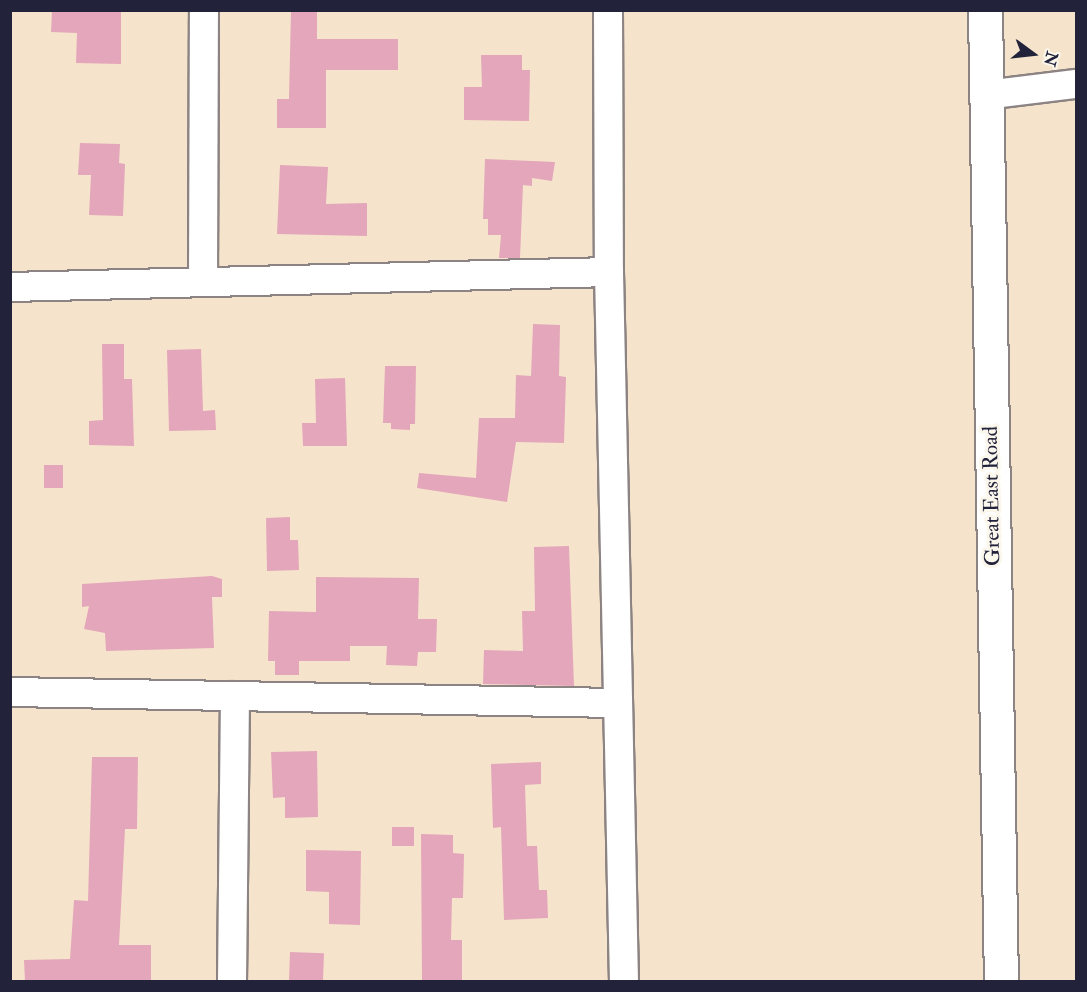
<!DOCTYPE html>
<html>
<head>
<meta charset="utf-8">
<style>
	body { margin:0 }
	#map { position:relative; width:1087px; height:992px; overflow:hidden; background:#f5e4cb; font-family:"IM FELL Double Pica",serif }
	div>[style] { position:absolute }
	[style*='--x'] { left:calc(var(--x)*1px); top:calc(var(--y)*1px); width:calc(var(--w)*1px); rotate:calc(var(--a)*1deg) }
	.building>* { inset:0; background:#e4a6ba; transform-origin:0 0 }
	.roads { filter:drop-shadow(2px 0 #8c8383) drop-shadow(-2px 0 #8c8383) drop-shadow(0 2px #8c8383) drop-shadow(0 -2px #8c8383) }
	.street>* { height:28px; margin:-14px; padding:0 14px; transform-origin:14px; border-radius:14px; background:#fff }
	.primary>* { height:33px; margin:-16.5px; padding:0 16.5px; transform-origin:16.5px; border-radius:16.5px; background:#fff }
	span { translate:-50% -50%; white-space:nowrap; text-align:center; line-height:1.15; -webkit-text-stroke:6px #fbf7ec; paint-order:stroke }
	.street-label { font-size:21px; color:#22223b }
	.frame { position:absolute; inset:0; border:12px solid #22223b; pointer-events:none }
	.north { position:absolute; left:1003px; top:24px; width:60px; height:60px; -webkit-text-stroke:4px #fbf7ec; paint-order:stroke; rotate:105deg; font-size:16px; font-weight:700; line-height:24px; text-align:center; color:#22223b }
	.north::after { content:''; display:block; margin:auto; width:21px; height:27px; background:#22223b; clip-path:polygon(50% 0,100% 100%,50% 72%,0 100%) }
</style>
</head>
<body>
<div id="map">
	<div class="building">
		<div style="clip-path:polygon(52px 10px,121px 10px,121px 64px,76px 63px,77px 33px,51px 32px)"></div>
		<div style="clip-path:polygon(291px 10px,317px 10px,317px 39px,398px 39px,398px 70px,326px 70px,326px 128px,277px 128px,277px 99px,289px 99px)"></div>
		<div style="clip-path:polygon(481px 55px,522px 55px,522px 70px,530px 70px,529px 121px,464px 120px,464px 87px,482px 87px)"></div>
		<div style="clip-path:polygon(80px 143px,120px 144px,119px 163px,125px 164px,123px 216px,89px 215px,91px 175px,78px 175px)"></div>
		<div style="clip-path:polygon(485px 159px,555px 162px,552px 181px,532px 178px,532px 186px,523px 185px,520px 258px,499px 258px,501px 235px,488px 235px,488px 219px,483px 219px)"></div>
		<div style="clip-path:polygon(280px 165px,328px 167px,326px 204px,367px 203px,367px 236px,277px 234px)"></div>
		<div style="clip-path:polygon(533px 324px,560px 325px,559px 376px,566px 377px,564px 443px,516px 442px,507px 502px,417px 488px,419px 473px,476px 478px,479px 418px,515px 418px,516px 375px,531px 376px)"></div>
		<div style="clip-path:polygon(102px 344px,124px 344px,124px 379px,132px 379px,134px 446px,89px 445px,89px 421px,103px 420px)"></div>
		<div style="clip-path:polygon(201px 349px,203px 411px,215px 410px,216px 430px,169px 431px,167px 350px)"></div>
		<div style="clip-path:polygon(385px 366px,416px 366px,415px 424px,410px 424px,410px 430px,391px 429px,391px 423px,383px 423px)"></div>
		<div style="clip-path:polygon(345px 378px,347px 446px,303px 446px,302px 423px,316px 423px,315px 379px)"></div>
		<div style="left:44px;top:465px;width:19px;height:23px"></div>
		<div style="clip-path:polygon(290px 517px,290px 540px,298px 540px,299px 570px,267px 571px,266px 518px)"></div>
		<div style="clip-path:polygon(569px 546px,574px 686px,483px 684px,484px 650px,523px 651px,522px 611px,535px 611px,534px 547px)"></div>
		<div style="clip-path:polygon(212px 576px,222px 579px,222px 597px,212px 597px,214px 648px,106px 651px,105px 633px,84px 629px,89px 606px,82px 607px,82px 584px)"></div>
		<div style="clip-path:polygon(316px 577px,419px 578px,418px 619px,437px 619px,436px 652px,418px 652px,417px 666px,386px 665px,387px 646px,350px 646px,350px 661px,299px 661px,299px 675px,275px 675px,275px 661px,268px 661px,269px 611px,316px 612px)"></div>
		<div style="clip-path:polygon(317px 751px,318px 817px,285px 818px,285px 797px,273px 798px,271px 752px)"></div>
		<div style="clip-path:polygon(92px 757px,138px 757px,137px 829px,125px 829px,119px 945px,151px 945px,151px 981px,25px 981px,24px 960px,70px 959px,74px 900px,88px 901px)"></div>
		<div style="clip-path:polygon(541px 762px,541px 784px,525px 785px,527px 846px,537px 846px,539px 890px,547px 890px,548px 918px,504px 920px,501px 827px,493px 828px,491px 764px)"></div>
		<div style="left:392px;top:827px;width:22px;height:19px"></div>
		<div style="clip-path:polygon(421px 834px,453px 835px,453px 853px,464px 854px,463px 898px,452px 898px,451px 940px,462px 940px,462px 981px,422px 981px)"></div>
		<div style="clip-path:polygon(306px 850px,361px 851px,360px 925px,329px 924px,329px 892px,306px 891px)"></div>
		<div style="left:290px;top:952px;width:34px;height:29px;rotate:2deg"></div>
	</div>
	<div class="roads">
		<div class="street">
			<div style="--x:608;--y:10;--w:262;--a:89.8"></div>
			<div style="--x:609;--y:272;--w:710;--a:88.79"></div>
			<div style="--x:986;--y:95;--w:91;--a:-7"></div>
			<div style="--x:203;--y:280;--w:270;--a:-89.8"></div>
			<div style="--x:10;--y:287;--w:599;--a:-1.43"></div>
			<div style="--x:10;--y:692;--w:608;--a:1.04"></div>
			<div style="--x:232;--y:982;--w:286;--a:-89.4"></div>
		</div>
		<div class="primary">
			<div style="--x:985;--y:10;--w:972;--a:89.06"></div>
		</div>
	</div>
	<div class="street-label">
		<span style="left:992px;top:496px;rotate:-91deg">Great East Road</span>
	</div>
	<div class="frame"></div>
	<div class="north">N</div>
</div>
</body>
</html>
